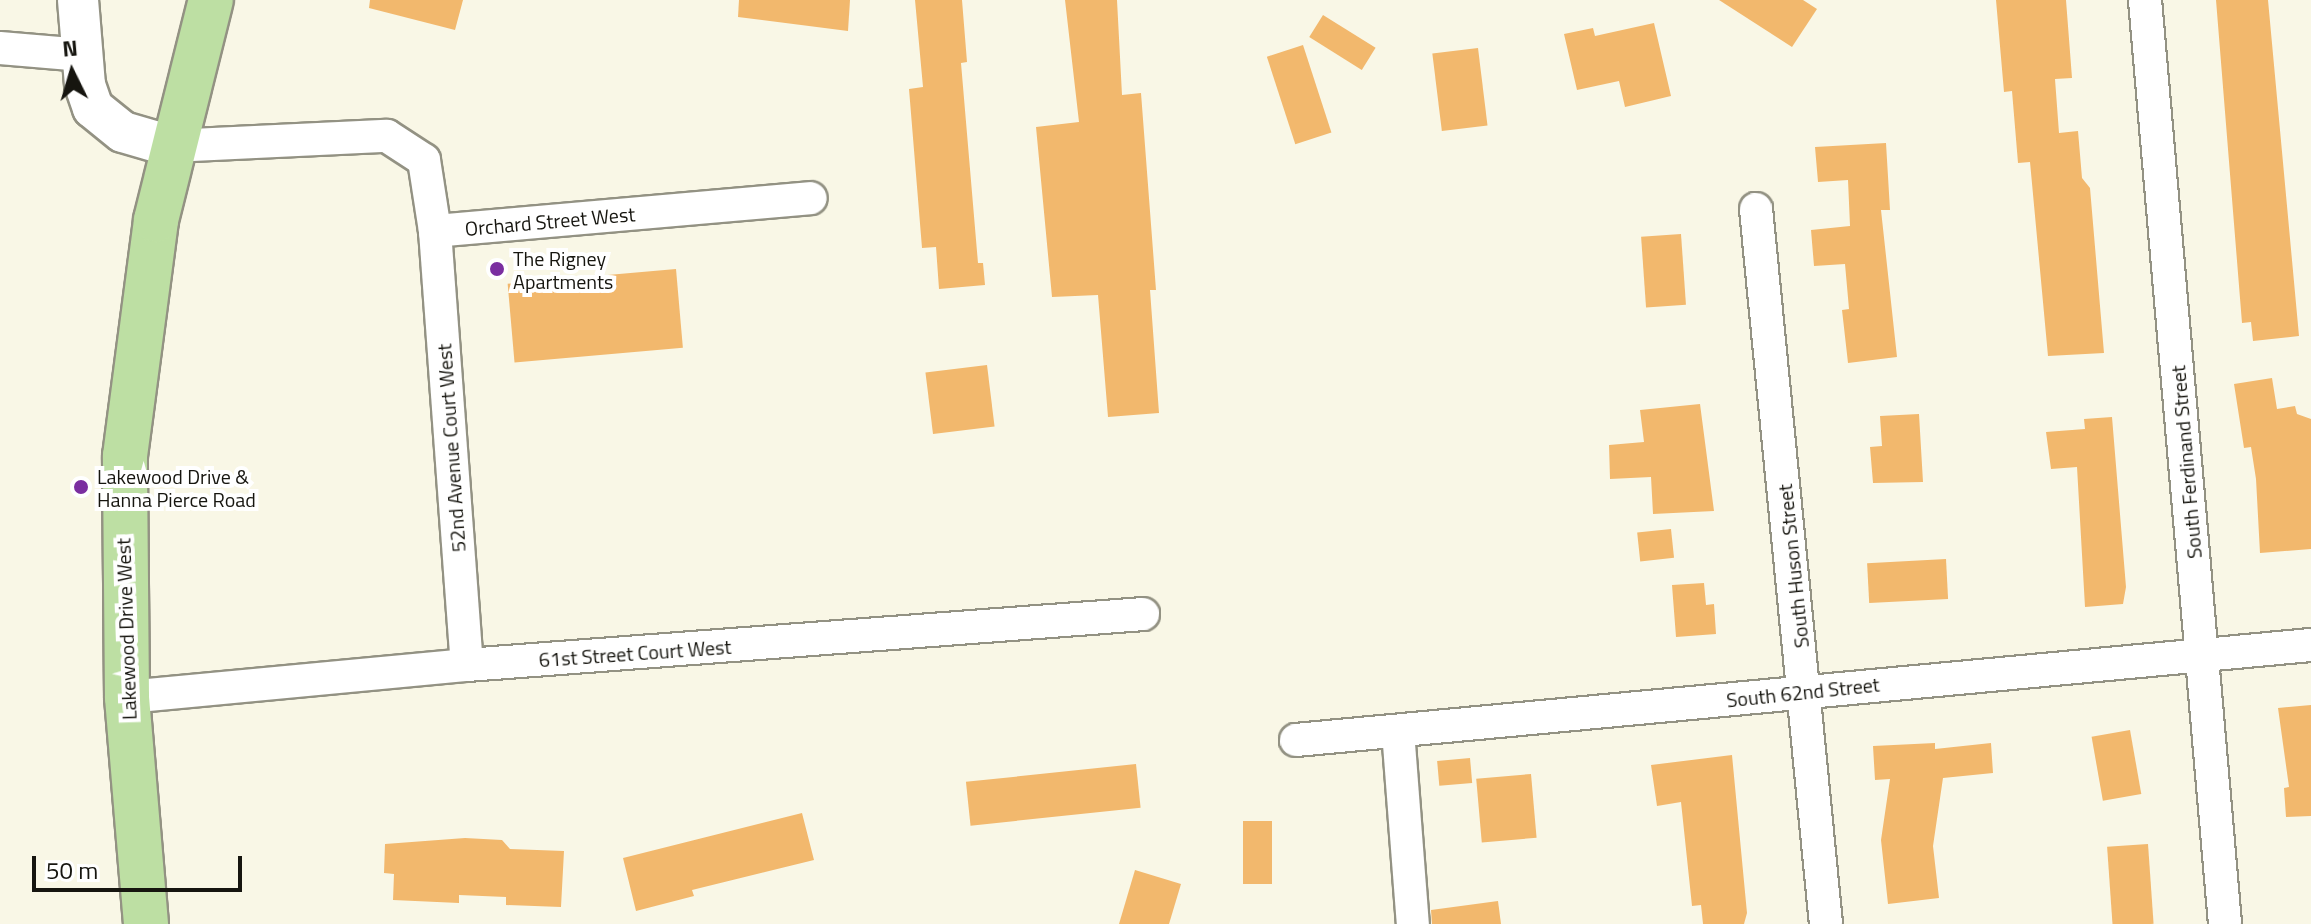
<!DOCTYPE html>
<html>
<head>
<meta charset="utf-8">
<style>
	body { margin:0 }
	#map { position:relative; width:2311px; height:924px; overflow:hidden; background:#f9f7e6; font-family:"Titillium Web",sans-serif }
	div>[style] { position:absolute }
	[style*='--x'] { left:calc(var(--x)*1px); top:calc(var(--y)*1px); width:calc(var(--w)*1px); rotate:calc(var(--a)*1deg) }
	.building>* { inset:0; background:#f2b86d; transform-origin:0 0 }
	.roads { filter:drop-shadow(2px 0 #939283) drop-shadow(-2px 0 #939283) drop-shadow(0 2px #939283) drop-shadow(0 -2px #939283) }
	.minor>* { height:32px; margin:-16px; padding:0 16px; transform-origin:16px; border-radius:16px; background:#fff }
	.tertiary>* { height:40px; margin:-20px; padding:0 20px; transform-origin:20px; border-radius:20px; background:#fff }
	.primary>* { height:44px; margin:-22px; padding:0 22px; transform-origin:22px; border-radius:22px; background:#bddfa3 }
	.dots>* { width:22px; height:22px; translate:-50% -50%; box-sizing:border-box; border:4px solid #fff; border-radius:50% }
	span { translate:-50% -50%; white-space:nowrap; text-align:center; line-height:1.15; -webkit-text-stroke:8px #fff; paint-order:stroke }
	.street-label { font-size:20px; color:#16150f }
	.poi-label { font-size:20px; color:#16150f }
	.left { translate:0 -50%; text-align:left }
	.north { position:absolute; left:32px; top:32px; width:80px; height:80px; -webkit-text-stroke:6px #fff; paint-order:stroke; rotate:355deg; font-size:22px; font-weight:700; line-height:32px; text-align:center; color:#16150f }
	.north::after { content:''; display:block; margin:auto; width:28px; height:36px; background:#16150f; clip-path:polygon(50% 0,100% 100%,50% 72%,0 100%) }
	.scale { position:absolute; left:32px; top:856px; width:210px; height:36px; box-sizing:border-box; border:4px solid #16150f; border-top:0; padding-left:10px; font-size:24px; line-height:28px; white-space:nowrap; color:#16150f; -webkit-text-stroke:6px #fff; paint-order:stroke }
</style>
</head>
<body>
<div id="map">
	<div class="building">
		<div style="clip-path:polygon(370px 0,463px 0,455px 30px,369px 8px)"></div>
		<div style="clip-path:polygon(739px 0,850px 0,848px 31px,738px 17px)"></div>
		<div style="clip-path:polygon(915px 0,962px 0,967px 62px,961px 63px,978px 263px,983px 263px,985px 285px,939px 289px,936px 247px,922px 248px,909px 89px,923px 87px)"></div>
		<div style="clip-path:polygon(1065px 0,1117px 0,1122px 95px,1141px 93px,1156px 290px,1150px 290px,1159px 413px,1108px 417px,1098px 295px,1052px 297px,1036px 127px,1079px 122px)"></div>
		<div style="clip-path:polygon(1719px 0,1803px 0,1817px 9px,1792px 47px)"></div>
		<div style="clip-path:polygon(1996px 0,2066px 0,2072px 78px,2055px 79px,2059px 133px,2078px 131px,2082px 178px,2090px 188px,2104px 353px,2048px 356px,2030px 162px,2018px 163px,2012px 91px,2004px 92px)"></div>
		<div style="clip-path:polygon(2216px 0,2268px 0,2299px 336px,2253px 341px,2251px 322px,2242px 323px)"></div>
		<div style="left:1323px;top:15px;width:62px;height:26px;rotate:32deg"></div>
		<div style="clip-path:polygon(1654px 23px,1671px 96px,1625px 107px,1619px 81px,1577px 90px,1564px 34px,1593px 28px,1595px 36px)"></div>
		<div style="left:1303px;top:45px;width:92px;height:38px;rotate:72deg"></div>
		<div style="left:1478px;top:48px;width:78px;height:46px;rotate:83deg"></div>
		<div style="clip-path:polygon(1886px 143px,1890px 210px,1881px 210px,1897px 357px,1848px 363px,1842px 310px,1849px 309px,1845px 264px,1814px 266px,1811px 230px,1850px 226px,1848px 180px,1818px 182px,1815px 147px)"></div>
		<div style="left:1681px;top:234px;width:71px;height:40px;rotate:86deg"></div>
		<div style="left:676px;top:269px;width:79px;height:169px;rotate:85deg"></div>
		<div style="left:987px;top:365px;width:62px;height:62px;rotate:83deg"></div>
		<div style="clip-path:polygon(2272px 378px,2277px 409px,2295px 406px,2297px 414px,2311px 419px,2311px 549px,2260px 553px,2256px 479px,2251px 447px,2244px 448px,2234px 384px)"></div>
		<div style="clip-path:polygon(1700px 404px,1714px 511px,1653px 514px,1651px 477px,1610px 479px,1609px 445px,1644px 442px,1640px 410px)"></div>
		<div style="clip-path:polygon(1919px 414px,1923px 482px,1873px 483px,1870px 447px,1882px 446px,1880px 416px)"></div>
		<div style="clip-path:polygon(2112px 417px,2126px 587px,2123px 604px,2085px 607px,2077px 467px,2051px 469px,2046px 432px,2085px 429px,2084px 419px)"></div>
		<div style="left:1671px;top:529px;width:29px;height:34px;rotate:84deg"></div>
		<div style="left:1946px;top:559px;width:40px;height:79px;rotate:87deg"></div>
		<div style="clip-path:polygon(1704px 583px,1706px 605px,1714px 604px,1716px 634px,1676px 637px,1672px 585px)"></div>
		<div style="clip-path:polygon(2311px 705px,2311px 816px,2286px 817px,2284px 788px,2289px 787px,2278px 708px)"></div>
		<div style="left:2130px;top:730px;width:65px;height:39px;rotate:80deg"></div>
		<div style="clip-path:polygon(1935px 743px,1935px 749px,1991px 743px,1993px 773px,1943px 778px,1933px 846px,1939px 898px,1888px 904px,1881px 840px,1890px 779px,1875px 780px,1873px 746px)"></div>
		<div style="clip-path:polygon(1732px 755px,1747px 913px,1744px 924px,1703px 924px,1701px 905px,1692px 906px,1681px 802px,1657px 806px,1651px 765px)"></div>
		<div style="left:1470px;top:758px;width:25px;height:33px;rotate:85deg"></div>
		<div style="left:1136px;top:764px;width:44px;height:171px;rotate:84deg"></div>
		<div style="left:1531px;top:774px;width:64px;height:55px;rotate:85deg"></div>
		<div style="clip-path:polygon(802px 813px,814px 860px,692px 890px,694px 896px,636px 911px,623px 858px)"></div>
		<div style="left:1243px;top:821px;width:29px;height:63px"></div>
		<div style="clip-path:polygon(465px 838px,502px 840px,510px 849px,564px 851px,561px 907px,506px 905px,506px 897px,459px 895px,459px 903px,393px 900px,394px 874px,384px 873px,385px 844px)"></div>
		<div style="left:2148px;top:844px;width:80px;height:41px;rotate:86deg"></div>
		<div style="clip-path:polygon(1135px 870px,1181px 884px,1169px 924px,1119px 924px)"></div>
		<div style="clip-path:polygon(1498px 901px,1501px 924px,1432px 924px,1431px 910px)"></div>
	</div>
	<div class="roads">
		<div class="minor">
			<div style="--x:2145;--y:0;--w:927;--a:85.05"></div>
			<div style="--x:0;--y:48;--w:83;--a:4.8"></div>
			<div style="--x:171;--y:146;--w:216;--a:-2.7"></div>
			<div style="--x:387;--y:136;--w:44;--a:33"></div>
			<div style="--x:424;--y:160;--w:72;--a:81.2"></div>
			<div style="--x:435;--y:231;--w:377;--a:-5"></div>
			<div style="--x:1756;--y:209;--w:718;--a:84.41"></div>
			<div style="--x:435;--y:231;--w:435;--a:85.8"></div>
			<div style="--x:127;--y:697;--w:342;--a:-5.4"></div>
			<div style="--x:467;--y:665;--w:678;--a:-4.31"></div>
			<div style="--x:1398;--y:731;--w:194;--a:85.6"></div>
			<div style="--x:1296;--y:740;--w:1019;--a:-5.35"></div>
		</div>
		<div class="tertiary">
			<div style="--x:78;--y:0;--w:85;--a:85.3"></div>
			<div style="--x:85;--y:85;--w:24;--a:71"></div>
			<div style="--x:93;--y:108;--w:38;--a:39"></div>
			<div style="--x:123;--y:132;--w:50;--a:16.3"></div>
		</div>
		<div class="primary">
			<div style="--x:146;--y:924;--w:228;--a:-94.8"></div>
			<div style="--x:127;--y:697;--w:241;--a:-90.5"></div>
			<div style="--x:125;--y:456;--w:238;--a:-82.5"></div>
			<div style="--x:156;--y:220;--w:227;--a:-76"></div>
		</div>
	</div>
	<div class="dots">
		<div style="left:497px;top:269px;background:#7a2ea0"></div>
		<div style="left:81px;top:487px;background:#7a2ea0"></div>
	</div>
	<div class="street-label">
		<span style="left:550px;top:221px;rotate:-5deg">Orchard Street West</span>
		<span style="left:451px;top:448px;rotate:-94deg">52nd Avenue Court West</span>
		<span style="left:2186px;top:462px;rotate:-95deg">South Ferdinand Street</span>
		<span style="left:1793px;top:566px;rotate:-96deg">South Huson Street</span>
		<span style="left:126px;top:629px;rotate:-92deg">Lakewood Drive West</span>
		<span style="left:635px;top:653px;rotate:-4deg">61st Street Court West</span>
		<span style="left:1803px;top:692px;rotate:-6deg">South 62nd Street</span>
	</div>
	<div class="poi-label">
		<span class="left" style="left:513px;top:270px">The Rigney<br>Apartments</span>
		<span class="left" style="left:97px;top:488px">Lakewood Drive &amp;<br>Hanna Pierce Road</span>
	</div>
	<div class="north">N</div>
	<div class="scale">50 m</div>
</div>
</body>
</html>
